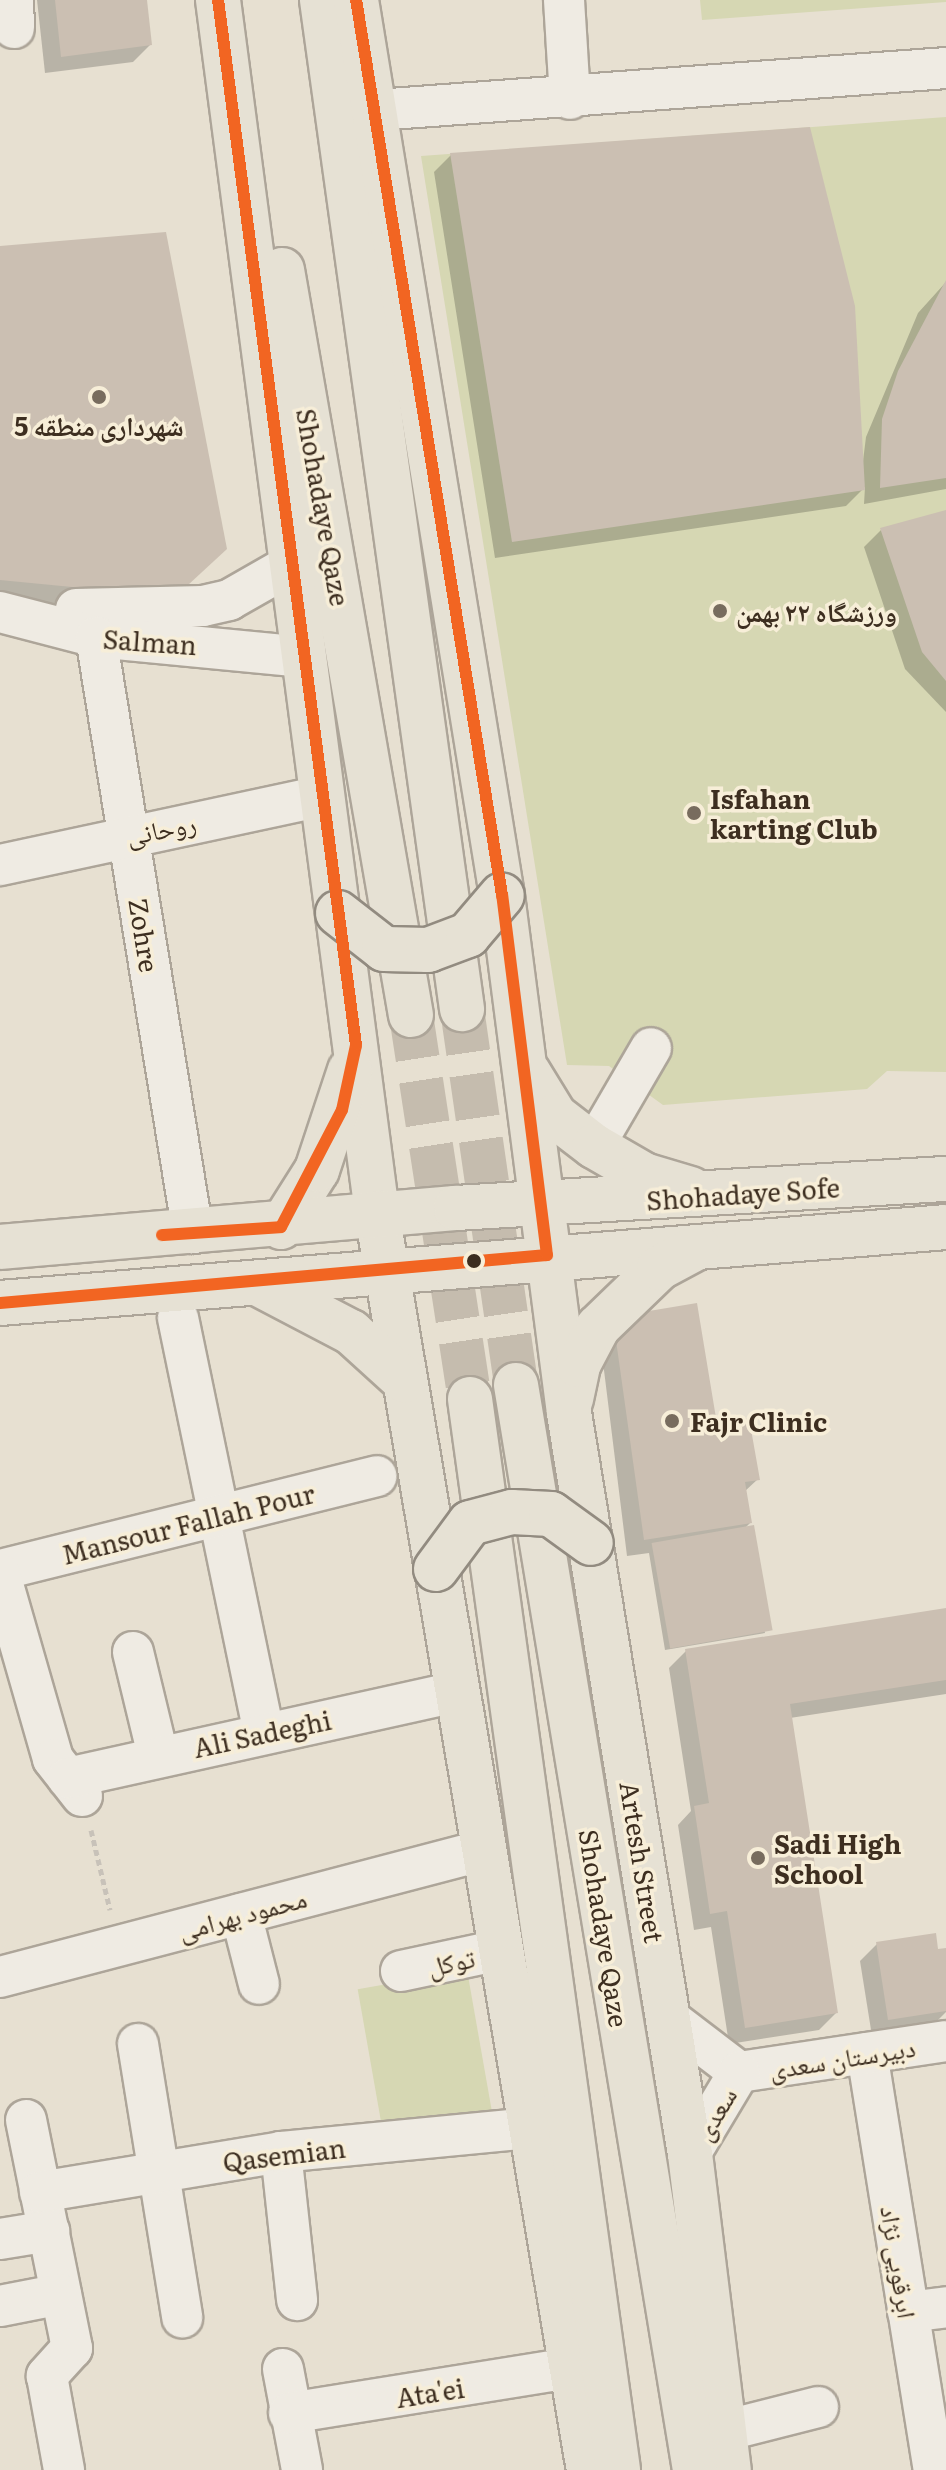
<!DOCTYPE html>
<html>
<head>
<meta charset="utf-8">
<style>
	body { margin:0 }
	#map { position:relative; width:946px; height:2470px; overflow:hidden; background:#e7e0d1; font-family:Literata,"Noto Naskh Arabic",serif }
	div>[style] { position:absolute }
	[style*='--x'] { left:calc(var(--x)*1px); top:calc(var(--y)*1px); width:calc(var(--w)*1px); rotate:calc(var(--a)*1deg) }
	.green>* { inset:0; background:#d6d7b3; transform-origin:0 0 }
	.shadow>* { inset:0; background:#0003 }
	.building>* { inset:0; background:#cbbfb2; transform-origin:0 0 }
	.major-tunnel>* { height:44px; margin-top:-22px; transform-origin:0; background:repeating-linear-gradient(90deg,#c5bcae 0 44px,transparent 0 66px) }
	.path>* { height:5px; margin-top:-2.5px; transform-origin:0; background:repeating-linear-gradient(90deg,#c8c2b9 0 6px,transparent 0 10px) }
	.roads { filter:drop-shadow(2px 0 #ada599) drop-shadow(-2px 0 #ada599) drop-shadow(0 2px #ada599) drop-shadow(0 -2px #ada599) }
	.minor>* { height:40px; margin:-20px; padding:0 20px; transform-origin:20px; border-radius:20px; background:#efebe3 }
	.major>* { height:44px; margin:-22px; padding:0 22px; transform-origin:22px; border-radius:22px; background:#e6e1d4 }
	.bridges { filter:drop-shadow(2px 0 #928b80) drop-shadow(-2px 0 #928b80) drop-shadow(0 2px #928b80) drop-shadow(0 -2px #928b80) }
	.major-bridge>* { height:44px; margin:-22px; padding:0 22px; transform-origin:22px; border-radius:22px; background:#e6e1d4 }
	.bus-1>* { height:12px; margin:-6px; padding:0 6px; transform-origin:6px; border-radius:6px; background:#f26522 }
	.dots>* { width:22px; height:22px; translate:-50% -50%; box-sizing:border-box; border:4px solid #f7eed8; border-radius:50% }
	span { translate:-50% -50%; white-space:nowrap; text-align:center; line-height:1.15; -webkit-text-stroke:7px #f7eed8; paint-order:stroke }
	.poi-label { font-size:26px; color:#3d2e20; font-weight:700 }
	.left { translate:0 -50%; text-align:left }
	.street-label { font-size:26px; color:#3d2e20 }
</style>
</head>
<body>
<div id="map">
	<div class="green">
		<div style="clip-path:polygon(700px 0,946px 0,946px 2px,702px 20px)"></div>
		<div style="clip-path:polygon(946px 117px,946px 1072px,887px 1071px,867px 1089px,663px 1105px,609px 1066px,567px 1065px,421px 156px)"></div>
		<div style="left:467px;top:1970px;width:154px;height:111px;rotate:80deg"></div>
	</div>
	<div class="shadow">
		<div style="clip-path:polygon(37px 0,145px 0,150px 45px,133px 62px,45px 73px)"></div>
		<div style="clip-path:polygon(451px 155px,862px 469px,866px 437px,918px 313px,946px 282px,946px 489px,864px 504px,865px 487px,846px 506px,495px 558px,434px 172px)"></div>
		<div style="clip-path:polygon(0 248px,156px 613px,0 599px)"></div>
		<div style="clip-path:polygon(946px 512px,946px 712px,905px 669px,864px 547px,881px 530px)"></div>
		<div style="clip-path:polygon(617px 1321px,758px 1479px,744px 1492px,750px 1523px,744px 1529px,765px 1633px,665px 1650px,649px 1553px,627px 1556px,600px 1338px)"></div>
		<div style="clip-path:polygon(946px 1610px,946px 1694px,790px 1718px,836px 2013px,819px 2030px,729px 2044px,711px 1927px,694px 1930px,678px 1825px,691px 1811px,669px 1668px,686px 1651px)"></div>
		<div style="clip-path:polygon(877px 1944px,946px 1950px,946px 2012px,932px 2026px,872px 2036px,860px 1961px)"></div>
	</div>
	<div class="building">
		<div style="clip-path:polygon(55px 0,147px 0,152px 45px,61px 57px)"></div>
		<div style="clip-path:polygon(810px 127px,855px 306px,865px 490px,512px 542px,450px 153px)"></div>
		<div style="clip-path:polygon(166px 232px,227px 549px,175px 597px,0 580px,0 246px)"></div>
		<div style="clip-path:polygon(946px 280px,946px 478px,880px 488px,882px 419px,898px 371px)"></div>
		<div style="clip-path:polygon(946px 510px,946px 681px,922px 652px,880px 528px)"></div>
		<div style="clip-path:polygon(697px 1303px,717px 1424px,749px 1418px,760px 1480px,745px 1482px,752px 1523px,644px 1540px,614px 1326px,625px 1315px)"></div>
		<div style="left:754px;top:1525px;width:107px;height:104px;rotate:80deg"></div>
		<div style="clip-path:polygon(946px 1608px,946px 1680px,790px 1704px,838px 2013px,745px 2028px,727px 1911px,710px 1914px,694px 1806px,709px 1803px,685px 1649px)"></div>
		<div style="clip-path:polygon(936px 1933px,938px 1949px,946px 1948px,946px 2011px,888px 2020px,876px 1942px)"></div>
	</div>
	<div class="major-tunnel">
		<div style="--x:462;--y:1009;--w:380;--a:81.8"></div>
		<div style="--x:411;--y:1015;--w:389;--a:81.3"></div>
	</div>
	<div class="path">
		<div style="--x:91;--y:1830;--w:82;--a:76.6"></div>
	</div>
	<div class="roads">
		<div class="minor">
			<div style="--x:13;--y:0;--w:28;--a:88"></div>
			<div style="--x:564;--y:0;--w:99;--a:86.5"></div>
			<div style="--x:377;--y:110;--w:571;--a:-4.22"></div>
			<div style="--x:76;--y:609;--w:127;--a:-1.4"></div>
			<div style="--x:203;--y:606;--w:27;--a:-13"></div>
			<div style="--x:229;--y:600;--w:73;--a:-29.7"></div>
			<div style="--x:0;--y:612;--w:99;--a:14.6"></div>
			<div style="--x:96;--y:637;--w:209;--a:5.5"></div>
			<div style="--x:96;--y:637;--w:604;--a:80.76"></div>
			<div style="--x:0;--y:865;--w:330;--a:-12.1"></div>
			<div style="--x:594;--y:1146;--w:113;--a:-59.8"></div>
			<div style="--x:178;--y:1318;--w:424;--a:78.3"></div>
			<div style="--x:0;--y:1570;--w:388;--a:-14"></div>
			<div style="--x:0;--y:1574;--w:192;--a:74"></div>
			<div style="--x:53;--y:1759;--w:47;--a:51.9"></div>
			<div style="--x:133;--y:1652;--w:106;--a:76.4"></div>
			<div style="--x:68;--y:1778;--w:398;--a:-12.5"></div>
			<div style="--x:241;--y:1914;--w:72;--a:75.6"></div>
			<div style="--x:401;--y:1971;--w:101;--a:-12"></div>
			<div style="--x:0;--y:1977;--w:500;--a:-14.7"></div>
			<div style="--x:667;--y:2017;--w:91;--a:37.4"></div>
			<div style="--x:138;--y:2044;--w:277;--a:80.8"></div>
			<div style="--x:867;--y:2053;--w:422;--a:80.9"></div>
			<div style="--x:739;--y:2072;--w:209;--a:-8.5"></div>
			<div style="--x:26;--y:2120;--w:233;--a:78.6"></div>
			<div style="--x:72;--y:2348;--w:38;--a:132"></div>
			<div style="--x:47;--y:2376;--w:96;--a:79.7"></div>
			<div style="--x:281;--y:2152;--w:149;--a:83.8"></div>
			<div style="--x:690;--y:2154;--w:96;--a:-59.1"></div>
			<div style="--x:40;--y:2192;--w:244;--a:-9.4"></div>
			<div style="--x:281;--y:2152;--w:250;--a:-5.5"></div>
			<div style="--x:0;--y:2239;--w:50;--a:-9.3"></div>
			<div style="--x:0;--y:2306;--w:62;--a:-11.1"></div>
			<div style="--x:908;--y:2312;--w:38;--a:-7"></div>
			<div style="--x:283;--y:2369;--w:103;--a:79.3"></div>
			<div style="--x:289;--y:2413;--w:285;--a:-9.1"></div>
			<div style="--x:724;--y:2431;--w:97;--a:-14.3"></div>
		</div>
		<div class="major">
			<div style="--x:218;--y:0;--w:1223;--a:82.53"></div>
			<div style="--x:377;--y:1213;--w:1275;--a:80.43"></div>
			<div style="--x:322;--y:0;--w:1019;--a:82.1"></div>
			<div style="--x:356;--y:0;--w:907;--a:80.74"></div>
			<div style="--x:502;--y:895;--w:522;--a:82.63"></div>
			<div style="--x:569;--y:1413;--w:751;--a:80.73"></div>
			<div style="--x:690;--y:2154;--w:318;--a:83"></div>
			<div style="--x:282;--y:270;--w:756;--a:80.18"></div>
			<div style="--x:528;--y:1072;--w:52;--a:58.5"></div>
			<div style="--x:555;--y:1116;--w:49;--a:37.6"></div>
			<div style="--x:594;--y:1146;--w:58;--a:30.1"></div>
			<div style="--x:644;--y:1175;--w:49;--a:16.6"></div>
			<div style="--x:281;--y:1227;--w:67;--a:-57.7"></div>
			<div style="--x:317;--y:1170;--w:105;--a:-71.7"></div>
			<div style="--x:0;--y:1247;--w:458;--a:-4.9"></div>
			<div style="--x:456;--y:1208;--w:491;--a:-3.4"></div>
			<div style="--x:259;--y:1284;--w:104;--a:27.6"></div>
			<div style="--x:351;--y:1332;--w:72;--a:42.2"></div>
			<div style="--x:0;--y:1303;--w:949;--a:-4.59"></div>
			<div style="--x:516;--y:1385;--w:1100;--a:80.63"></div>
			<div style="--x:470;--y:1399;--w:1081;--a:82.13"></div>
			<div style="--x:571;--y:1399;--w:35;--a:-78"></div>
			<div style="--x:578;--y:1365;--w:43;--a:-62.2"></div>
			<div style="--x:598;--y:1327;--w:85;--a:-44"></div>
			<div style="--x:659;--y:1268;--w:44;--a:-28.3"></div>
		</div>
	</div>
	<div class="bridges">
		<div class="major-bridge">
			<div style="--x:338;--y:913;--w:58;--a:38"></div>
			<div style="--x:384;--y:949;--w:44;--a:1.3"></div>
			<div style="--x:428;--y:950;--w:43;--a:-20.6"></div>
			<div style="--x:468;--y:935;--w:52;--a:-49.6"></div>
			<div style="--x:436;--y:1569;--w:57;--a:-53.5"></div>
			<div style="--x:470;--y:1523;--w:43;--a:-14.7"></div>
			<div style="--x:512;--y:1512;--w:39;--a:3"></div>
			<div style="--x:551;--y:1514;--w:49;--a:35.9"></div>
		</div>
	</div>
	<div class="bus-1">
		<div style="--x:162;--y:1235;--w:119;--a:-3.8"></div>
		<div style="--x:281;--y:1227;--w:132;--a:-62.5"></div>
		<div style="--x:342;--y:1110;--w:66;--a:-77.8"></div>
		<div style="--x:356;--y:1045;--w:1054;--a:-97.52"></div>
		<div style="--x:0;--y:1303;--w:549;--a:-5.01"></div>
		<div style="--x:547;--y:1255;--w:363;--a:-97.1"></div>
		<div style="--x:502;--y:895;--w:907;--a:-99.26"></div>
	</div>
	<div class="dots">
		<div style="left:99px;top:397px;background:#786c5e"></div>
		<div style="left:720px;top:611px;background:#786c5e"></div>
		<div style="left:694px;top:813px;background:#786c5e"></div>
		<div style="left:474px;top:1261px;background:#3d2e20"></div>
		<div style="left:672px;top:1421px;background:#786c5e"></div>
		<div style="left:758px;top:1858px;background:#786c5e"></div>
	</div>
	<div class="poi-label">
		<span style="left:99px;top:425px">شهرداری منطقه 5</span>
		<span class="left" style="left:736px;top:611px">ورزشگاه ۲۲ بهمن</span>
		<span class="left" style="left:710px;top:813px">Isfahan<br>karting Club</span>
		<span class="left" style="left:690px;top:1421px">Fajr Clinic</span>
		<span class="left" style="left:774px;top:1858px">Sadi High<br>School</span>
	</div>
	<div class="street-label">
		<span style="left:324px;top:507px;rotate:80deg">Shohadaye Qaze</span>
		<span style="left:150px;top:641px;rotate:4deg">Salman</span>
		<span style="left:161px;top:828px;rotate:-11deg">روحانی</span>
		<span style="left:145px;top:935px;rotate:81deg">Zohre</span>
		<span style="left:743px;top:1193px;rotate:-4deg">Shohadaye Sofe</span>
		<span style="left:188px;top:1523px;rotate:-14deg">Mansour Fallah Pour</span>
		<span style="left:262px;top:1733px;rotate:-12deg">Ali Sadeghi</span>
		<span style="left:643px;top:1862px;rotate:81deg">Artesh Street</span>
		<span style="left:242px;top:1913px;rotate:-15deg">محمود بهرامی</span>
		<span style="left:605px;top:1928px;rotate:81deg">Shohadaye Qaze</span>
		<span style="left:451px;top:1961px;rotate:-12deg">توکل</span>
		<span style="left:842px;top:2057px;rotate:-9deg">دبیرستان سعدی</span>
		<span style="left:714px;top:2113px;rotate:-59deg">سعدی</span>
		<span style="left:284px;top:2154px;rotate:-7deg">Qasemian</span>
		<span style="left:900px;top:2262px;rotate:81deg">ابرقویی نژاد</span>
		<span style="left:430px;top:2392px;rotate:-9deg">Ata'ei</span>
	</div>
</div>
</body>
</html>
